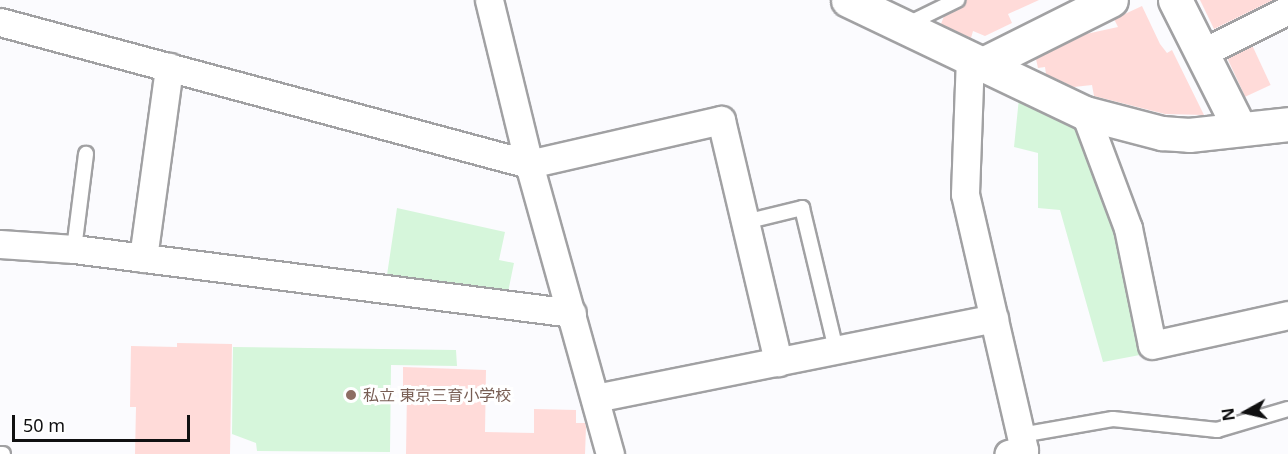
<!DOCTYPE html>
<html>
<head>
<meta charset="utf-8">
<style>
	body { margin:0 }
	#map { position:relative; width:1288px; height:454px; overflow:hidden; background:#fbfbfe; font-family:"Noto Sans","Noto Sans JP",sans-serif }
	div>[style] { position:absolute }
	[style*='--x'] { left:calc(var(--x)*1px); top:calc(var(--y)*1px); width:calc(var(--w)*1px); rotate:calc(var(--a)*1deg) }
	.green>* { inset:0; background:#d6f6db }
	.building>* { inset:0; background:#ffdbd9; transform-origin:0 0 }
	.roads { filter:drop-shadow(2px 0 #a1a1a3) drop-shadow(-2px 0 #a1a1a3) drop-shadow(0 2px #a1a1a3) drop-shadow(0 -2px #a1a1a3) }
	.service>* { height:14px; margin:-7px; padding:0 7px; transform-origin:7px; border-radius:7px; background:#fff }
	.minor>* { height:27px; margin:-13.5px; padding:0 13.5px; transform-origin:13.5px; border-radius:13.5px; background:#fff }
	.tertiary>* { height:33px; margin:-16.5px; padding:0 16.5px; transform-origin:16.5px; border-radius:16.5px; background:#fff }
	.dots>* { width:16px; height:16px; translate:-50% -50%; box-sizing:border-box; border:3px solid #fff; border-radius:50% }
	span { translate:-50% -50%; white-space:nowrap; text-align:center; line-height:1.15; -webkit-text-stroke:6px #fff; paint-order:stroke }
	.education-label { font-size:16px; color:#785e54 }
	.left { translate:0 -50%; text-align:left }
	.north { position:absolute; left:1216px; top:382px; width:60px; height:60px; -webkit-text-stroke:4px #fff; paint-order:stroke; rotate:262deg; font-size:16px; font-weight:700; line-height:24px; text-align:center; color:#101011 }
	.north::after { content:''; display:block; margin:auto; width:21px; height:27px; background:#101011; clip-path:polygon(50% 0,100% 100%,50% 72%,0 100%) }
	.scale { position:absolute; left:12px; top:415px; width:178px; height:27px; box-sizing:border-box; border:3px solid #101011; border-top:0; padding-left:8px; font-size:18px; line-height:21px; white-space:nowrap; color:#101011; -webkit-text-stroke:4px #fff; paint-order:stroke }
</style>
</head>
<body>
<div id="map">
	<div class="green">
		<div style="clip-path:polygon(1019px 98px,1083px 125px,1120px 231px,1145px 354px,1103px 362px,1060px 210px,1038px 208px,1038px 153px,1014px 147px)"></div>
		<div style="clip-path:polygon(397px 208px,505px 232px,499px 260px,514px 263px,508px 292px,387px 275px)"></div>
		<div style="clip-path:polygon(233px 347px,456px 350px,457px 366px,391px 365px,390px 452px,257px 451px,256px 443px,232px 434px)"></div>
	</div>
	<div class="building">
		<div style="clip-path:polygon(966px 0,1039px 0,1008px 14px,1012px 23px,985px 36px,973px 31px,971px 38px,941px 24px,944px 16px,961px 8px)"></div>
		<div style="clip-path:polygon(1200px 0,1273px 0,1214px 29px)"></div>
		<div style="clip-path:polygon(1142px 6px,1160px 44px,1167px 53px,1172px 50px,1204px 115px,1165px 114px,1094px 96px,1092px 85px,1074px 87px,1046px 74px,1045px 67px,1038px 68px,1036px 59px,1086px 34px,1118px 27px,1114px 19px)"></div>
		<div style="left:1252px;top:45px;width:44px;height:28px;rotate:65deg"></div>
		<div style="clip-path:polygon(177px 343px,232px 344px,230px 454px,135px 454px,136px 407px,130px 407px,131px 346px,177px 347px)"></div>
		<div style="clip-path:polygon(403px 367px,486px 370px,485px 432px,534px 433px,534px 409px,576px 410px,576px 423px,585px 423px,586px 427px,585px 454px,406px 454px,407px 391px,403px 391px)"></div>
	</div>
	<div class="roads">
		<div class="service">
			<div style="--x:908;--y:24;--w:55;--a:-26.1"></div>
			<div style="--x:745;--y:222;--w:59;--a:-13.8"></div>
			<div style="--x:802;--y:208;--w:146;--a:76.5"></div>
			<div style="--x:74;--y:249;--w:96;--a:-82.8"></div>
			<div style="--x:1021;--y:435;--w:93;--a:-9.9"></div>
			<div style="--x:1113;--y:419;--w:105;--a:6"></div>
			<div style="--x:1217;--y:430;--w:74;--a:-16.5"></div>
			<div style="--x:0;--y:454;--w:3;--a:0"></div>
		</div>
		<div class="minor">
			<div style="--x:489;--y:0;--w:169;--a:76.3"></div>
			<div style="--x:529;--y:164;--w:301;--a:74.4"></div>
			<div style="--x:0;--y:22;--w:548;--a:15.03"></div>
			<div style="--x:529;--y:164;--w:197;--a:-12.9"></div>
			<div style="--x:721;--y:120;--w:249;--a:76.7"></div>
			<div style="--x:1202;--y:53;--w:96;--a:-26.6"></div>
			<div style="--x:970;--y:57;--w:137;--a:92.1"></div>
			<div style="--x:965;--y:194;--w:263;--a:77"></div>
			<div style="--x:1024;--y:450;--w:16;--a:166"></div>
			<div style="--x:1085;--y:113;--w:123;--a:69.5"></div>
			<div style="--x:1128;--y:228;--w:119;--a:78.4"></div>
			<div style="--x:1152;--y:345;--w:139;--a:-12.4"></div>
			<div style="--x:0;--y:244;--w:74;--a:3.9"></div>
			<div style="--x:74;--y:249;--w:502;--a:7.32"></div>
			<div style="--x:143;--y:258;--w:193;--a:-82.2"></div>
			<div style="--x:595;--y:398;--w:407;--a:-11.3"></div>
		</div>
		<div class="tertiary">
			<div style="--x:848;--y:0;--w:263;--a:25.5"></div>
			<div style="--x:1085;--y:113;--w:80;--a:14.6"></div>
			<div style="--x:1162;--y:133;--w:27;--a:4"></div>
			<div style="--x:1189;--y:135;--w:100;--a:-6.3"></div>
			<div style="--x:1175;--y:0;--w:142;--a:63.3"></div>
			<div style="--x:983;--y:64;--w:143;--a:-26.6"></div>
		</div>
	</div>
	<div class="dots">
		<div style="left:351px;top:395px;background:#8d6e63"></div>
	</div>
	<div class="education-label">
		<span class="left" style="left:363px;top:395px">私立 東京三育小学校</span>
	</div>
	<div class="north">N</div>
	<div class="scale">50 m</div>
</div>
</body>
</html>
